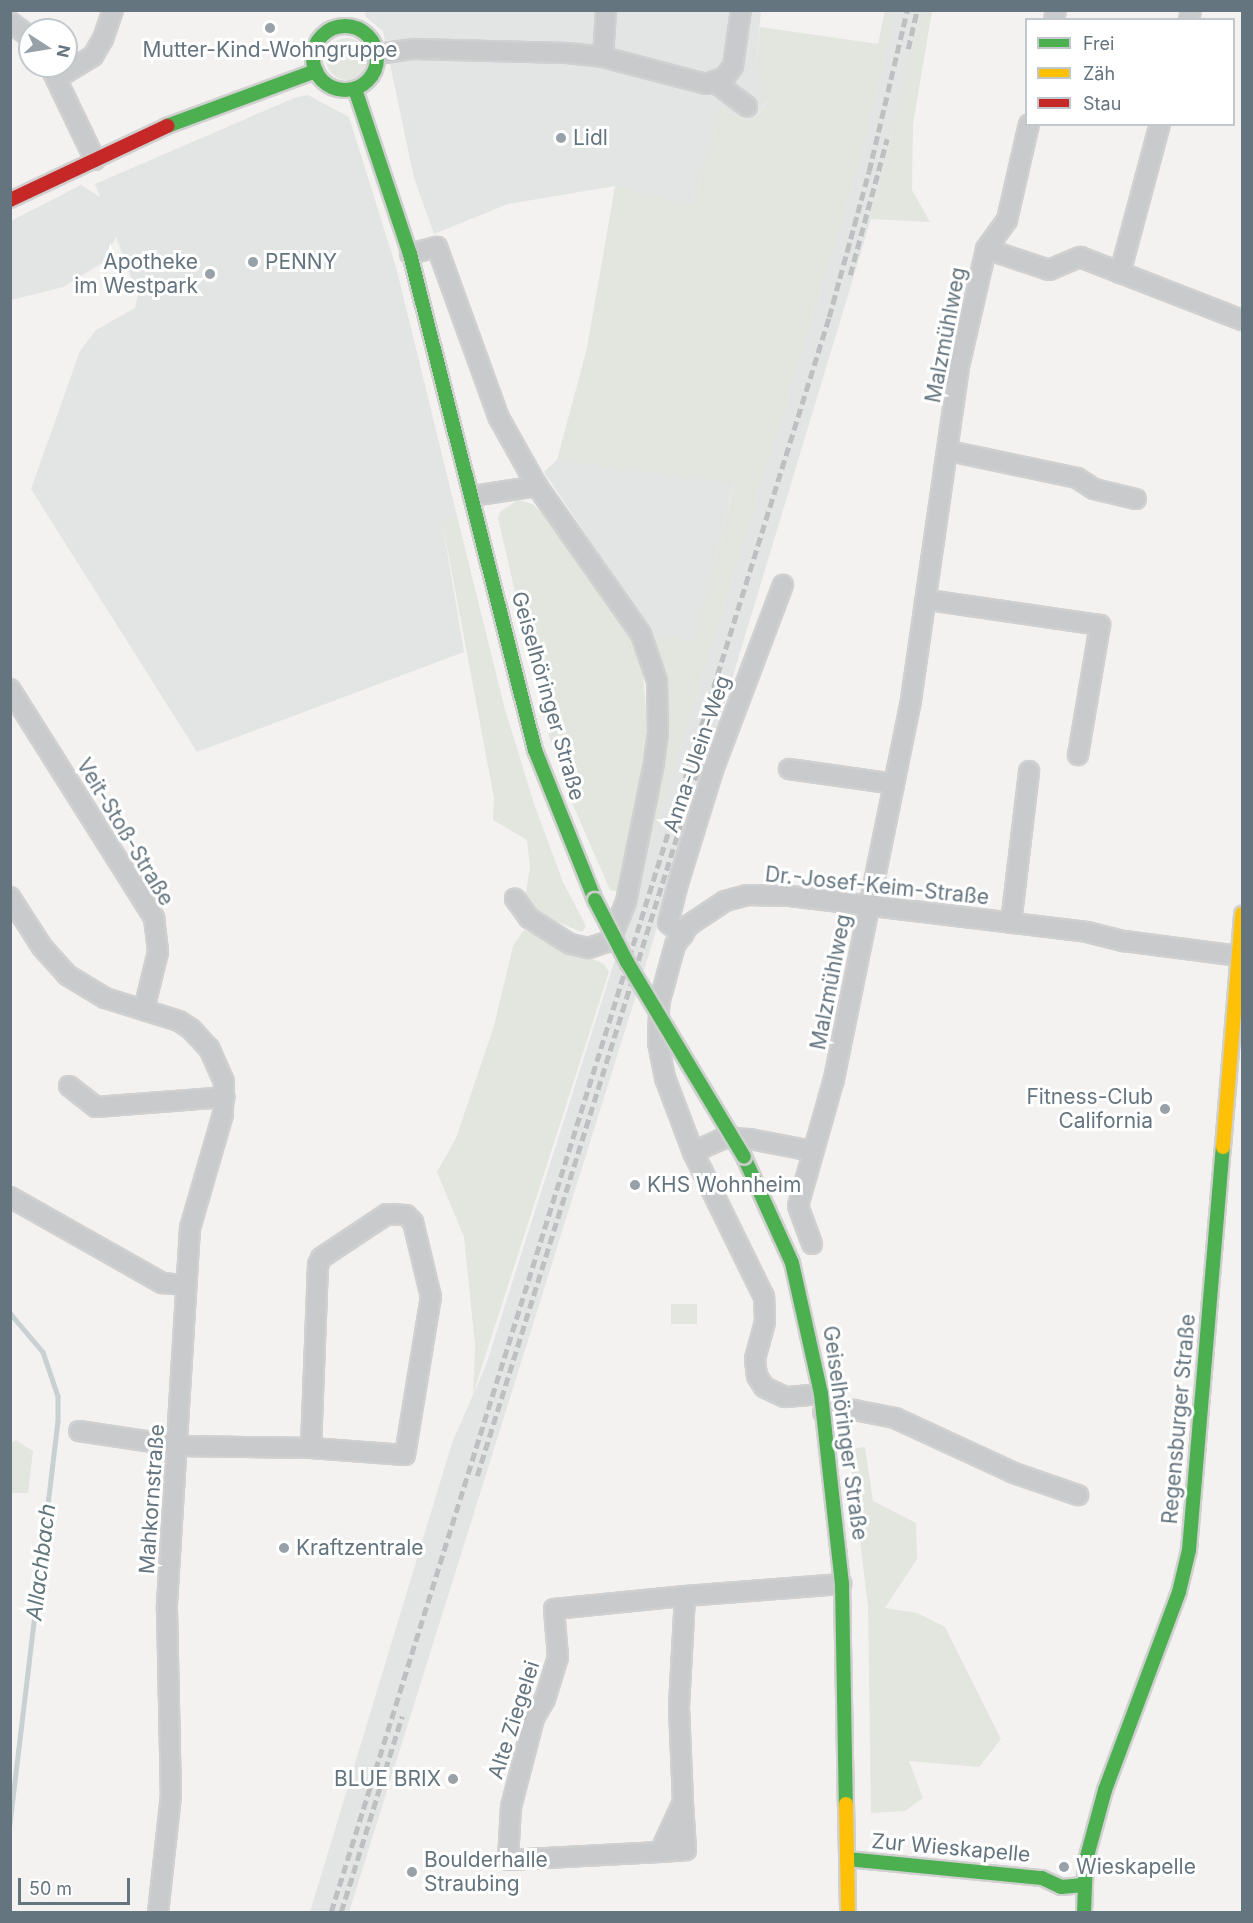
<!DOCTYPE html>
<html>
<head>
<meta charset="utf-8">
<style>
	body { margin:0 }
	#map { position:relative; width:1253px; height:1923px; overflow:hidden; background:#f3f2f1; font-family:Inter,sans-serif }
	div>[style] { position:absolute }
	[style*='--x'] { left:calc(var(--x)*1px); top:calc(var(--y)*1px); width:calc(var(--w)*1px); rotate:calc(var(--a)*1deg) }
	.built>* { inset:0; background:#e3e4e4 }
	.green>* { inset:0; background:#e3e5df; transform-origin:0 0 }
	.round { border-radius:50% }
	.stream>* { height:4.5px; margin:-2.25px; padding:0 2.25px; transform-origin:2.25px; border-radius:2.25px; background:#c8d0d2 }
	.roads { filter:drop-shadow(2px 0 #d0d0d0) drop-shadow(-2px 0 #d0d0d0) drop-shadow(0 2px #d0d0d0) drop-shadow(0 -2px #d0d0d0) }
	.street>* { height:18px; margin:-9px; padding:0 9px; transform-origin:9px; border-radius:9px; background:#c8cacb }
	.fast>* { height:14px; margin:-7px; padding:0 7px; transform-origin:7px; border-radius:7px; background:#4caf50 }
	.fast>.ring { margin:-7px; padding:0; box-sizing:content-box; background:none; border:14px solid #4caf50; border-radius:50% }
	.slow>* { height:14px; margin:-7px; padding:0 7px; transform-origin:7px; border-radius:7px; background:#ffc107 }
	.jam>* { height:14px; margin:-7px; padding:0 7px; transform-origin:7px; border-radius:7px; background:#c62828 }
	.rail>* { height:4.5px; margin-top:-2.25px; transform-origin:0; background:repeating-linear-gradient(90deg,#bebfc0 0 9px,transparent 0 13.5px) }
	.bridges { filter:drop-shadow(2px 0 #d0d0d0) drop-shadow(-2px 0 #d0d0d0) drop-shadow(0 2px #d0d0d0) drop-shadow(0 -2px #d0d0d0) }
	.fast-bridge>* { height:14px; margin:-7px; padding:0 7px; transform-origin:7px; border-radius:7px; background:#4caf50 }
	.dots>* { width:16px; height:16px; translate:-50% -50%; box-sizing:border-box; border:3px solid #fff; border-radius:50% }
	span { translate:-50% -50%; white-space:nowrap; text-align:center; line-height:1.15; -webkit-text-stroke:6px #fff; paint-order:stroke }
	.poi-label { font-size:21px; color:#65757f }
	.left { translate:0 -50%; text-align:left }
	.right { translate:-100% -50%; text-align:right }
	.street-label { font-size:21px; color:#65757f }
	.water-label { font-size:22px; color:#61777c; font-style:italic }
	.frame { position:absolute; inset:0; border:12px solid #65757f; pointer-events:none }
	.legend { position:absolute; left:1025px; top:18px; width:210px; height:108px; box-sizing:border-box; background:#fff; border:2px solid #c1c8cc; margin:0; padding:8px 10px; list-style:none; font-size:18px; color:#65757f }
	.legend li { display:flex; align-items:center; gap:12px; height:30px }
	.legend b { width:30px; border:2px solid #c1c8cc }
	.north { position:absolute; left:18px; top:18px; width:60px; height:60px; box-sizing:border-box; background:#fff; border:2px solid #c1c8cc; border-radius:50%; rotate:102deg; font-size:16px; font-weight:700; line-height:24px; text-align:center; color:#65757f }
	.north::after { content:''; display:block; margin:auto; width:21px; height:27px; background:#97a1a7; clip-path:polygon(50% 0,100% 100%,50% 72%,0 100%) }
	.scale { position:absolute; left:18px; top:1878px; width:112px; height:27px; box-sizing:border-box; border:3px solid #65757f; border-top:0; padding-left:8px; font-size:18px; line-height:21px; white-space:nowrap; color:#65757f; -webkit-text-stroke:4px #fff; paint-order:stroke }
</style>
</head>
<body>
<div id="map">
	<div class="built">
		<div style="clip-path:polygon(364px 11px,761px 11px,756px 66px,767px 101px,752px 122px,720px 109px,692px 206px,615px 186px,508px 204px,434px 234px,414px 178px,383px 31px,366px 17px)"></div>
		<div style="clip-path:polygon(896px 11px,921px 11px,871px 219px,648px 957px,349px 1912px,310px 1912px,452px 1443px,486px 1365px,633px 903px,857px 170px)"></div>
		<div style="clip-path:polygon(308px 95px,349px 117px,396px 267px,457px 516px,442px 520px,464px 652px,197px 752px,31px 489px,80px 351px,96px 330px,135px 308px,138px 295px,116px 237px,102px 263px,63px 287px,11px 300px,11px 221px,81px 185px,100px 197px,95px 184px,294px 98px)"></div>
		<div style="clip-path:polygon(557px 460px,735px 482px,695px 642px,653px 635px,544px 472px)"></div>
	</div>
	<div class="green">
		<div style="clip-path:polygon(885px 11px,896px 11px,857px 170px,633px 903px,667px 732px,667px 678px,653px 635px,695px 641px,735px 483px,557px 460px,587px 348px,615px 186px,692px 206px,720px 109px,752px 122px,767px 102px,756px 66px,760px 27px,878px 44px)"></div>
		<div style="clip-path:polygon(921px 11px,932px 11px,913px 124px,912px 190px,930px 222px,871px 219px)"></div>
		<div class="round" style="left:326px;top:38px;width:42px;height:42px"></div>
		<div style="clip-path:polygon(518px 500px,532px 504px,545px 515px,635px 645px,642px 664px,649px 742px,622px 893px,610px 890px,570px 798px,546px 727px,498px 518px,501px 511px)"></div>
		<div style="clip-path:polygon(457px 516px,504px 706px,534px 804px,563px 882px,586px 926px,582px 932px,538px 914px,525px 899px,530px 867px,527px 840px,493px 820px,494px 798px,442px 520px)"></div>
		<div style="clip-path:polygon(524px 930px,604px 964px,609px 972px,473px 1394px,475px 1345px,464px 1237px,437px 1172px,456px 1138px,494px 1026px,513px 946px)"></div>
		<div style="left:697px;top:1304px;width:20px;height:26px;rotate:90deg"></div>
		<div style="clip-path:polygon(16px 1440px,33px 1451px,28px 1493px,11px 1493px,11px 1444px)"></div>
		<div style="clip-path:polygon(865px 1447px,873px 1501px,916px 1523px,917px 1559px,885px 1608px,917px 1613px,945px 1627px,1001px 1739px,979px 1767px,909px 1761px,923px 1798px,905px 1811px,871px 1813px,868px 1607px,849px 1449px)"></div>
	</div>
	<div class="stream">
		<div style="--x:10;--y:1313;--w:51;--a:49.8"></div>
		<div style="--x:43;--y:1352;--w:46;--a:71.2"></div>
		<div style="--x:58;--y:1396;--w:25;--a:90"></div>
		<div style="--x:58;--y:1421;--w:406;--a:96.8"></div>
	</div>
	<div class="roads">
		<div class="street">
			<div style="--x:1054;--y:20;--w:10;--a:-79"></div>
			<div style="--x:1189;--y:20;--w:10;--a:-79"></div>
			<div style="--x:10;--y:22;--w:25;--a:37"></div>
			<div style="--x:377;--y:54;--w:37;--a:-8"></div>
			<div style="--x:414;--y:49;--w:153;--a:1.5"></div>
			<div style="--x:567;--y:53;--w:36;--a:6"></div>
			<div style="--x:603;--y:57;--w:106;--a:14.7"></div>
			<div style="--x:706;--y:84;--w:20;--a:-20"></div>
			<div style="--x:725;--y:77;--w:14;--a:-54"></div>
			<div style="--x:733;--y:66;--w:57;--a:-81.9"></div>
			<div style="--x:603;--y:57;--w:47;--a:-86.3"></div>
			<div style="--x:50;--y:66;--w:104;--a:64.4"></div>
			<div style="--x:57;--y:78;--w:42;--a:-31.4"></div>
			<div style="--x:93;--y:56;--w:20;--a:-60"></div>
			<div style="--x:103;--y:39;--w:31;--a:-71"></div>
			<div style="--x:716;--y:83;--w:39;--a:37"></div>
			<div style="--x:986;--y:249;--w:36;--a:-54"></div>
			<div style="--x:1007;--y:220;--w:98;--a:-77.1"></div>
			<div style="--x:410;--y:254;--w:28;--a:-15"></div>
			<div style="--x:437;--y:247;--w:182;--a:70.1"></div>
			<div style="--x:499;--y:418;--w:78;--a:60.8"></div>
			<div style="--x:537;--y:486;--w:181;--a:54.9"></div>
			<div style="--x:641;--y:634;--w:50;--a:71.2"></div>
			<div style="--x:657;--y:681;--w:52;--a:88.9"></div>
			<div style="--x:658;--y:733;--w:30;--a:98"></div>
			<div style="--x:654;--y:763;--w:142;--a:101.4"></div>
			<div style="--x:626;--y:902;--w:42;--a:112.3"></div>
			<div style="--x:610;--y:941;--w:23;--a:162"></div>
			<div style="--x:588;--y:948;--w:18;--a:-167"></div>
			<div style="--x:570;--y:944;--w:49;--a:-147.6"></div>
			<div style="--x:529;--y:918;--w:24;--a:-126"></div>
			<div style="--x:1120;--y:273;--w:154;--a:-75"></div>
			<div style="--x:949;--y:451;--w:131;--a:11.9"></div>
			<div style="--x:1077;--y:478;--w:20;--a:33"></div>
			<div style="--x:1094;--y:489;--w:43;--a:13.4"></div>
			<div style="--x:473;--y:496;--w:65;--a:-8.9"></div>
			<div style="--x:928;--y:600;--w:174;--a:8.3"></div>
			<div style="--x:1100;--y:625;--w:132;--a:99.6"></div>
			<div style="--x:10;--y:689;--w:271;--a:57.8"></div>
			<div style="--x:154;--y:918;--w:34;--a:83"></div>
			<div style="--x:158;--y:952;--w:59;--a:103.8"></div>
			<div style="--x:789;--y:769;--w:106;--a:8.1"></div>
			<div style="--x:10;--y:897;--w:59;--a:57.4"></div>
			<div style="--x:42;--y:947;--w:38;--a:48"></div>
			<div style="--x:67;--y:975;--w:44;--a:31.2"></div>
			<div style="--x:105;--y:998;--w:77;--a:17.3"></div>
			<div style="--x:179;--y:1021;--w:14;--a:34"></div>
			<div style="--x:191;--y:1029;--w:26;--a:47"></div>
			<div style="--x:209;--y:1048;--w:37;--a:66"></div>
			<div style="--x:224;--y:1082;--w:32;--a:92"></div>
			<div style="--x:223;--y:1114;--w:119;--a:106.1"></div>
			<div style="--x:190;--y:1228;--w:382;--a:93.5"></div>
			<div style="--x:167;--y:1609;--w:186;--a:88.8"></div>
			<div style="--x:171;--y:1795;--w:118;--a:96.3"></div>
			<div style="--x:1011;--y:923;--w:153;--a:-83.2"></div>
			<div style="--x:683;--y:935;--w:19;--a:-141"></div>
			<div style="--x:668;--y:923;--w:44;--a:-75.7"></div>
			<div style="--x:679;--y:880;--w:115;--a:-72.8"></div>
			<div style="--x:713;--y:770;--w:198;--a:-69.3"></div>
			<div style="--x:69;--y:1086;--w:34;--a:38"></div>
			<div style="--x:96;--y:1107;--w:129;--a:-4.4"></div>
			<div style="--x:693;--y:1152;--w:35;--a:-24"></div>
			<div style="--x:725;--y:1138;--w:25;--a:2"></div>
			<div style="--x:750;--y:1139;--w:63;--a:11"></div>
			<div style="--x:10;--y:1197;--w:175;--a:29.5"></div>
			<div style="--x:162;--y:1283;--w:24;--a:5"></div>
			<div style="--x:812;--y:1244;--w:40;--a:-110.2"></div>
			<div style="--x:798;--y:1206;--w:132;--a:-74.2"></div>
			<div style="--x:834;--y:1079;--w:387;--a:-78.5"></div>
			<div style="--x:911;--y:700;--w:342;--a:-81.8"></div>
			<div style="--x:960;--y:362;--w:116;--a:-77"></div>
			<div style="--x:986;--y:249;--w:66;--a:18.4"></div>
			<div style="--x:1049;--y:270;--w:34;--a:-23"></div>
			<div style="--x:1080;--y:257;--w:174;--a:21.3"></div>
			<div style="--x:821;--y:1394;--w:36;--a:175"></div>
			<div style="--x:785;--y:1397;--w:23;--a:-155"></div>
			<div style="--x:764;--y:1387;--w:13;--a:-122"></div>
			<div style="--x:757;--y:1376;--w:17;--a:-97"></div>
			<div style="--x:755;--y:1359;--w:39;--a:-75"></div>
			<div style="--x:765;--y:1321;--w:24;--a:-92"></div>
			<div style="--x:764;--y:1297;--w:161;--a:-116.1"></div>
			<div style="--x:693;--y:1152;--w:79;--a:-110.7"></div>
			<div style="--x:665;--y:1078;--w:37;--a:-101"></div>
			<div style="--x:658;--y:1042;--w:38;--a:-88"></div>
			<div style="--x:659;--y:1004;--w:61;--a:-74.8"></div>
			<div style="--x:675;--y:945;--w:24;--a:-55"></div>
			<div style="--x:689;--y:925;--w:43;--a:-33.7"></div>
			<div style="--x:725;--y:901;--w:23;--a:-15"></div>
			<div style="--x:747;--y:895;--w:43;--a:1.3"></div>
			<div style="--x:790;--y:896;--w:299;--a:6.9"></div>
			<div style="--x:1087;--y:932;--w:38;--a:14"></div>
			<div style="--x:1124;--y:941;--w:117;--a:7.4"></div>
			<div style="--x:823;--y:1412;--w:31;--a:-4"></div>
			<div style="--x:854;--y:1410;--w:42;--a:11"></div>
			<div style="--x:895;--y:1418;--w:131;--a:24.8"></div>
			<div style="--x:1014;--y:1473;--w:68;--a:19"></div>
			<div style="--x:79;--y:1431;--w:100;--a:8.6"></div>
			<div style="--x:178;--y:1446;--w:133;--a:0.9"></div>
			<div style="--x:311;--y:1448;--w:94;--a:4.3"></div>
			<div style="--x:405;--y:1455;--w:160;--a:-80.7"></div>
			<div style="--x:431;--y:1297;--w:77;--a:-103.5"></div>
			<div style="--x:413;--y:1222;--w:10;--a:-135"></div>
			<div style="--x:406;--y:1215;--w:19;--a:-177"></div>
			<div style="--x:387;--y:1214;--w:79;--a:146.3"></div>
			<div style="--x:321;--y:1258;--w:8;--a:113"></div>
			<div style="--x:318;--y:1265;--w:183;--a:92.2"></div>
			<div style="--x:685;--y:1596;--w:111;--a:93.1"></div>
			<div style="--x:679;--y:1707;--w:95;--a:87.6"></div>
			<div style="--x:683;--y:1802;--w:55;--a:114.7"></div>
			<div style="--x:660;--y:1852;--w:152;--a:177"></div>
			<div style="--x:508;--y:1860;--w:53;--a:-86.8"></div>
			<div style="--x:511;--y:1807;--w:92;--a:-75.5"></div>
			<div style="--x:534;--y:1718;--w:22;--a:-60"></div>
			<div style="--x:545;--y:1699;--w:44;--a:-72.8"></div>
			<div style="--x:558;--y:1657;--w:48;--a:-94.8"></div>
			<div style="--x:554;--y:1609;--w:132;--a:-5.7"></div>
			<div style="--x:685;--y:1596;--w:157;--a:-4.4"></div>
			<div style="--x:660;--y:1852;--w:26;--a:-4"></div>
			<div style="--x:686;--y:1850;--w:47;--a:-93.7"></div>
		</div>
		<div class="fast">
			<div class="ring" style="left:313px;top:26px;width:50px;height:50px"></div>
			<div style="--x:355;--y:89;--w:174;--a:71.6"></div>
			<div style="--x:410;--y:254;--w:512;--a:75.86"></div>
			<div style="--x:535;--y:750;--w:162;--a:68.2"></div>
			<div style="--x:167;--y:126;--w:159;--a:-20.3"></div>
			<div style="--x:744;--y:1157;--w:116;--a:65.6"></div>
			<div style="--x:792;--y:1263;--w:134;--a:77.5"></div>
			<div style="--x:821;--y:1394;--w:191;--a:83.7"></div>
			<div style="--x:842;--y:1584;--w:220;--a:89"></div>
			<div style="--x:847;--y:1859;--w:196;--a:5.6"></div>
			<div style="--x:1042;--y:1878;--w:21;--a:25"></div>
			<div style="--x:1061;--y:1887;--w:23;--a:-5"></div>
			<div style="--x:1084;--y:1912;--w:52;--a:-87.8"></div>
			<div style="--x:1086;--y:1860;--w:73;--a:-74.8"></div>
			<div style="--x:1105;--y:1790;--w:211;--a:-69.5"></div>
			<div style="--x:1179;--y:1592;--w:43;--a:-76.6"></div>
			<div style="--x:1189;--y:1550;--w:404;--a:-85.2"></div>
		</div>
		<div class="slow">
			<div style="--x:1223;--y:1147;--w:234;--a:-85.3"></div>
			<div style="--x:846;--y:1804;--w:108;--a:88.9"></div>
		</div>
		<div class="jam">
			<div style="--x:10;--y:200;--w:174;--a:-25.2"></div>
		</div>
	</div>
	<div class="rail">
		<div style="--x:908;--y:49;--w:40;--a:-77"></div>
		<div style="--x:850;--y:275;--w:141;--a:-74.8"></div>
		<div style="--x:477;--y:1476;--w:771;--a:-72.65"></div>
		<div style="--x:331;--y:1912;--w:1671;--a:-72.66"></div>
		<div style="--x:829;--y:317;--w:151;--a:-74.7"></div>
		<div style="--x:869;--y:171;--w:165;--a:-76.7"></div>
		<div style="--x:341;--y:1912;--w:205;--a:-72.7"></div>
	</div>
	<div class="bridges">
		<div class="fast-bridge">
			<div style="--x:595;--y:900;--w:70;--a:62.7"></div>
			<div style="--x:627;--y:962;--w:227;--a:59"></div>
		</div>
	</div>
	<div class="dots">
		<div style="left:270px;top:28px;background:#97a1a7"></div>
		<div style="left:561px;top:138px;background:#97a1a7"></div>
		<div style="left:253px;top:262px;background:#97a1a7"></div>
		<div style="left:210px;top:274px;background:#97a1a7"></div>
		<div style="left:1165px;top:1109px;background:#97a1a7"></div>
		<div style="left:635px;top:1185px;background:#97a1a7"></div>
		<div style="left:284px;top:1548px;background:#97a1a7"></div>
		<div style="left:453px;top:1779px;background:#97a1a7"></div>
		<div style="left:1064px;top:1867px;background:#97a1a7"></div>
		<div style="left:412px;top:1872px;background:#97a1a7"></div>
	</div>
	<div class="poi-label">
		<span style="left:270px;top:50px">Mutter-Kind-Wohngruppe</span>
		<span class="left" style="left:573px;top:138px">Lidl</span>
		<span class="right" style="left:198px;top:274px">Apotheke<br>im Westpark</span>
		<span class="left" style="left:265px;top:262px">PENNY</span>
		<span class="right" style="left:1153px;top:1109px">Fitness-Club<br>California</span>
		<span class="left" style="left:647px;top:1185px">KHS Wohnheim</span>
		<span class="left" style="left:296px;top:1548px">Kraftzentrale</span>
		<span class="right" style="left:441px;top:1779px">BLUE BRIX</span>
		<span class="left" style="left:424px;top:1872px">Boulderhalle<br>Straubing</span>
		<span class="left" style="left:1076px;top:1867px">Wieskapelle</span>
	</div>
	<div class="street-label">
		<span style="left:946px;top:335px;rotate:-79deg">Malzmühlweg</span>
		<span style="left:548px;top:696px;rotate:74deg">Geiselhöringer Straße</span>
		<span style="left:697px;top:754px;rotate:-71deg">Anna-Ulein-Weg</span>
		<span style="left:125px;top:832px;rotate:59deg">Veit-Stoß-Straße</span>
		<span style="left:877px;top:886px;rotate:6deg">Dr.-Josef-Keim-Straße</span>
		<span style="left:831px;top:982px;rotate:-79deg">Malzmühlweg</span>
		<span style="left:1179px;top:1419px;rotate:-85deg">Regensburger Straße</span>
		<span style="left:845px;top:1433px;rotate:82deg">Geiselhöringer Straße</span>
		<span style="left:152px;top:1499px;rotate:-86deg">Mahkornstraße</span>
		<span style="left:514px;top:1720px;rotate:-72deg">Alte Ziegelei</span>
		<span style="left:951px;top:1848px;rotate:5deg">Zur Wieskapelle</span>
	</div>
	<div class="water-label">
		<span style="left:41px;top:1562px;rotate:-83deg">Allachbach</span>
	</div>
	<div class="frame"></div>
	<ul class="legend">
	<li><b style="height:8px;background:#4caf50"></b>Frei</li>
	<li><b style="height:8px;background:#ffc107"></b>Zäh</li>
	<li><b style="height:8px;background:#c62828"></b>Stau</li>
	</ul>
	<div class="north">N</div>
	<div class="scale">50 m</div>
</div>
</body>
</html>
